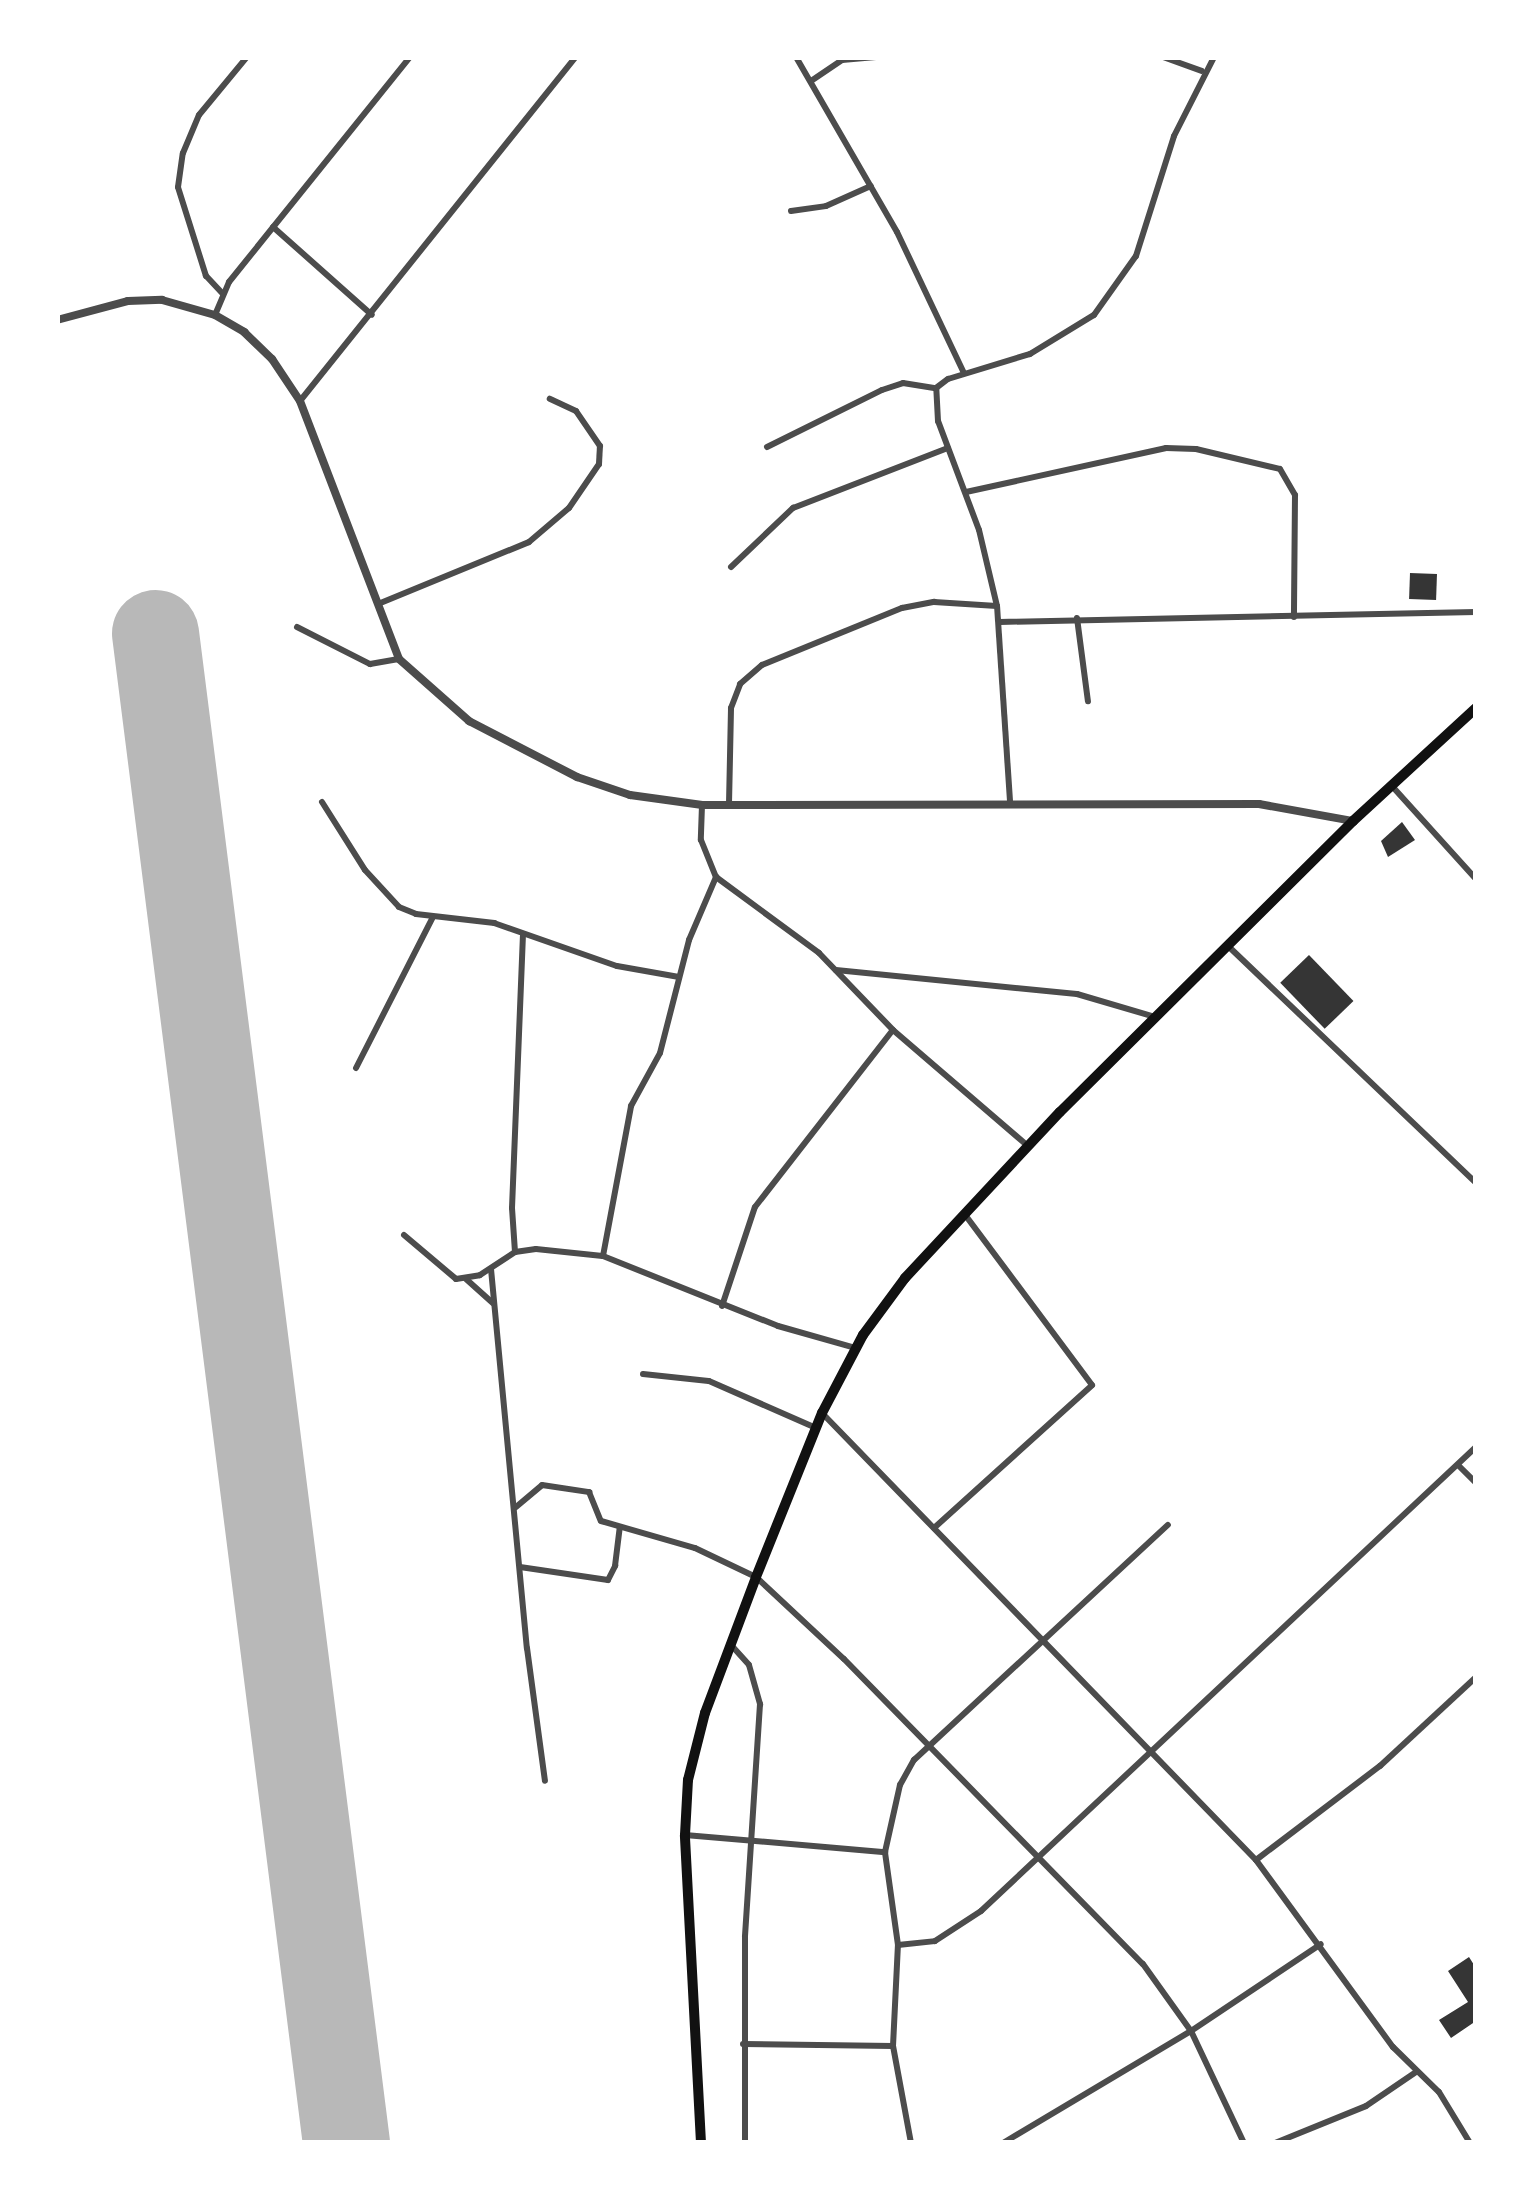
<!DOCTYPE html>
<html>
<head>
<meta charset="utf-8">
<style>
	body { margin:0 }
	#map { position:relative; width:1533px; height:2200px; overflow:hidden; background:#fff; font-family:Quicksand,sans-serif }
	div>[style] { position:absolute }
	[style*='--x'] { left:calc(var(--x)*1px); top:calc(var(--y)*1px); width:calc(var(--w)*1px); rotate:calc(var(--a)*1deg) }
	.runway>* { height:87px; margin:-43.5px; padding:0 43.5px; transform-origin:43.5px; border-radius:43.5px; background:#b8b8b8 }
	.building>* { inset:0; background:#353535; transform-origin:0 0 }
	.minor>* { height:6px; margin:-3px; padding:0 3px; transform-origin:3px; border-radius:3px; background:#4c4c4c }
	.tertiary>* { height:8px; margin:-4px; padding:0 4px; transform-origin:4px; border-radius:4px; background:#4c4c4c }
	.trunk>* { height:10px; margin:-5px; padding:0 5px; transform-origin:5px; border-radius:5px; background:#111 }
	span { translate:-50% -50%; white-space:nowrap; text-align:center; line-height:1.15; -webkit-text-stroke:12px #fff; paint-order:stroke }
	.frame { position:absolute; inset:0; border:60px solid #fff; pointer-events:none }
</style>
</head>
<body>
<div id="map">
	<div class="runway">
		<div style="--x:155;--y:633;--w:1522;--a:82.79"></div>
	</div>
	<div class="building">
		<div style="left:1410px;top:573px;width:27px;height:26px;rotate:2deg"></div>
		<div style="clip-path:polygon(1402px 822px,1415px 840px,1388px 857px,1381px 841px)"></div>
		<div style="left:1309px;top:955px;width:64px;height:40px;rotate:46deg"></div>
		<div style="clip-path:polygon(1469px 1957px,1476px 1968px,1476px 2021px,1451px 2038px,1439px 2020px,1468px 2002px,1448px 1971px)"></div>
	</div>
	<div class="minor">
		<div style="--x:796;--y:57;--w:202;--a:60"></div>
		<div style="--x:897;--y:232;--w:156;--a:64.6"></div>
		<div style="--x:1163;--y:57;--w:41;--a:19.7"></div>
		<div style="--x:811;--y:81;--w:37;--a:-34"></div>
		<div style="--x:842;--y:60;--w:34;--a:-5"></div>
		<div style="--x:791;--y:211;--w:35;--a:-8"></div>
		<div style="--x:826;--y:206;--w:49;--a:-24"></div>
		<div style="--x:273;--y:227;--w:132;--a:41.6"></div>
		<div style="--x:223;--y:294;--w:25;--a:-133"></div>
		<div style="--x:206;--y:276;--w:93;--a:-107.5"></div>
		<div style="--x:178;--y:187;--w:34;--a:-82"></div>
		<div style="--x:183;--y:153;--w:41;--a:-67.2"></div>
		<div style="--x:199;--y:115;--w:75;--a:-50.4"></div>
		<div style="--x:215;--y:315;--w:36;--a:-67"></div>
		<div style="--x:229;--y:282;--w:289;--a:-51.2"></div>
		<div style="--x:300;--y:401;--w:441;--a:-51.3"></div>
		<div style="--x:767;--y:447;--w:128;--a:-26.4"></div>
		<div style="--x:882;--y:390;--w:22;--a:-18"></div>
		<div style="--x:903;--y:383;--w:33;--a:9"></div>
		<div style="--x:966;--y:492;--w:205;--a:-12.4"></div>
		<div style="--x:1166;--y:448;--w:30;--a:2"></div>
		<div style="--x:1196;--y:449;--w:86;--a:13.4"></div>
		<div style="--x:1280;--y:469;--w:30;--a:60"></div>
		<div style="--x:1295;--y:495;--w:122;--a:90.5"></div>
		<div style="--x:731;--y:567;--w:86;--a:-43.6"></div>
		<div style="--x:793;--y:508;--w:166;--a:-21.2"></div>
		<div style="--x:378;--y:604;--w:163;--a:-22.3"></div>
		<div style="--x:529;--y:542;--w:52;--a:-40.4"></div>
		<div style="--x:569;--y:508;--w:53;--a:-55.7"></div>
		<div style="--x:599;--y:464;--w:18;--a:-87"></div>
		<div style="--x:600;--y:446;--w:42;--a:-124.4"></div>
		<div style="--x:576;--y:411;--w:29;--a:-155"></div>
		<div style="--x:1077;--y:618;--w:84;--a:82.5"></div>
		<div style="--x:1000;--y:622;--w:476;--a:-1.2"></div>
		<div style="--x:297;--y:627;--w:82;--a:26.9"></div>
		<div style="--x:370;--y:664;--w:29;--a:-10"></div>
		<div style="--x:1391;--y:785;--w:127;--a:47.9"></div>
		<div style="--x:1010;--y:801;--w:195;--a:-93.8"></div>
		<div style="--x:997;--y:606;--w:78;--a:-103.3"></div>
		<div style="--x:979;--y:530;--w:116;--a:-110.6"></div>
		<div style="--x:938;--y:421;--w:33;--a:-93"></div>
		<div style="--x:936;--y:388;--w:15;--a:-37"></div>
		<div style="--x:948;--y:379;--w:86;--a:-17"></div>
		<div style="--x:1030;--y:354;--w:75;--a:-31.4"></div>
		<div style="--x:1094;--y:315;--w:72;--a:-54.6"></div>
		<div style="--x:1136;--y:256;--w:126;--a:-72.4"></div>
		<div style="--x:1174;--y:136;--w:89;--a:-63.1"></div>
		<div style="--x:322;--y:802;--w:80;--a:57.7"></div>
		<div style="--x:365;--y:870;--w:50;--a:47.4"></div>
		<div style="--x:399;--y:907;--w:18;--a:22"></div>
		<div style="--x:416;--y:914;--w:79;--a:6.6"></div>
		<div style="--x:494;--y:923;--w:130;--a:19.3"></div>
		<div style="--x:617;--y:966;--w:63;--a:10.1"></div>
		<div style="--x:729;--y:804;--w:96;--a:-88.8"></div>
		<div style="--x:731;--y:708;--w:26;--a:-69"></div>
		<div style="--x:740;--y:684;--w:29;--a:-41"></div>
		<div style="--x:762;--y:665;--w:151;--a:-22.2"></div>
		<div style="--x:902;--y:608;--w:33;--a:-11"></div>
		<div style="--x:934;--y:602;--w:63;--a:3.6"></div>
		<div style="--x:702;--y:805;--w:35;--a:92"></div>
		<div style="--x:701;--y:840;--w:40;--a:68"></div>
		<div style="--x:716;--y:877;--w:128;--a:36.4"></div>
		<div style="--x:819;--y:953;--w:107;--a:46.1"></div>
		<div style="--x:893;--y:1030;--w:178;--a:40.7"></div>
		<div style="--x:1227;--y:945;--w:344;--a:43.7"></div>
		<div style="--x:836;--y:970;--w:242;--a:5.7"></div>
		<div style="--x:1077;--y:994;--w:81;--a:16.4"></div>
		<div style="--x:356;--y:1068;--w:169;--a:-63"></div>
		<div style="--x:404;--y:1235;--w:68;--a:40.2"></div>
		<div style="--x:456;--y:1279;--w:24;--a:-9"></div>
		<div style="--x:480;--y:1275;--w:42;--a:-33.3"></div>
		<div style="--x:515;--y:1252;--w:21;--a:-8"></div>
		<div style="--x:536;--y:1249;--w:67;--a:6"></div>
		<div style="--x:603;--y:1256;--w:188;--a:21.8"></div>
		<div style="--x:778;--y:1326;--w:81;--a:15.8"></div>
		<div style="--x:515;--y:1252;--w:44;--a:-93.9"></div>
		<div style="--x:512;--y:1208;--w:272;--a:-87.7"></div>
		<div style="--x:603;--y:1256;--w:153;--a:-79.4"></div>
		<div style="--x:631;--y:1106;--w:60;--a:-61.3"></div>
		<div style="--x:660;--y:1053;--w:117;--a:-75.6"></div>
		<div style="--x:689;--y:940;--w:69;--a:-66.8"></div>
		<div style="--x:491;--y:1269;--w:381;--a:84.6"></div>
		<div style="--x:527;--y:1648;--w:134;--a:82.3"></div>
		<div style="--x:466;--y:1279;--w:36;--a:42"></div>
		<div style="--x:722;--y:1306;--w:104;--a:-71.6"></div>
		<div style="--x:755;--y:1207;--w:224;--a:-52.1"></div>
		<div style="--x:643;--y:1374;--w:66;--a:6.1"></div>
		<div style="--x:709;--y:1381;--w:117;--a:23.7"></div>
		<div style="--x:822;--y:1413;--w:623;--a:45.85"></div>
		<div style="--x:1256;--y:1860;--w:232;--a:53.8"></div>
		<div style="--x:1393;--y:2047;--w:64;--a:44.4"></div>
		<div style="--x:1439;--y:2092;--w:60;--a:58.7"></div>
		<div style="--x:1459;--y:1466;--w:24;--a:45"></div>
		<div style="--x:516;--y:1507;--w:34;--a:-40"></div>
		<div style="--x:542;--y:1485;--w:48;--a:8.5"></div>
		<div style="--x:589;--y:1492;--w:31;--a:68"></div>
		<div style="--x:601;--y:1521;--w:98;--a:16"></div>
		<div style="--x:695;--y:1548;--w:68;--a:25.4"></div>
		<div style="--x:756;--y:1577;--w:120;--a:43"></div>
		<div style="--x:844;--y:1659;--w:427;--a:45.6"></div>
		<div style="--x:1143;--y:1964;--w:82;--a:54.4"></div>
		<div style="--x:1191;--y:2031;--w:124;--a:64.7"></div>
		<div style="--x:934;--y:1528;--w:213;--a:-42.1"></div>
		<div style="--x:1092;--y:1385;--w:214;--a:-126.7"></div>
		<div style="--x:520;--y:1567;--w:89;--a:8.4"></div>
		<div style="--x:608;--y:1580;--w:16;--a:-63"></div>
		<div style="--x:615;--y:1566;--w:39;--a:-83"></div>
		<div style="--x:732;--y:1646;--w:25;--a:48"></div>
		<div style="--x:749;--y:1665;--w:41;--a:74.2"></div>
		<div style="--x:760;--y:1704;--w:233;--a:93.7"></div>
		<div style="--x:745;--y:1937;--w:206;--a:90"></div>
		<div style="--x:685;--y:1835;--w:201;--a:4.9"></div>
		<div style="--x:1256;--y:1860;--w:156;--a:-37.2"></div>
		<div style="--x:1380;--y:1766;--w:131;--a:-42.8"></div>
		<div style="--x:898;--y:1945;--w:37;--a:-6"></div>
		<div style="--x:935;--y:1941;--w:55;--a:-33.1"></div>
		<div style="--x:981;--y:1911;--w:678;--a:-43.15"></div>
		<div style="--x:743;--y:2044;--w:150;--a:0.8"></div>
		<div style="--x:911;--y:2143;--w:99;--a:-100.5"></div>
		<div style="--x:893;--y:2046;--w:101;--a:-87.2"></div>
		<div style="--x:898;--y:1945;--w:94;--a:-98"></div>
		<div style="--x:885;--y:1852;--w:69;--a:-77.4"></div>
		<div style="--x:900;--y:1785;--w:29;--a:-61"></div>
		<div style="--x:914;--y:1760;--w:346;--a:-42.8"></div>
		<div style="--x:1003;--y:2143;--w:219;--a:-30.8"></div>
		<div style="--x:1191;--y:2031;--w:156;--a:-33.8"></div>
		<div style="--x:1275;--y:2143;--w:98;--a:-22.1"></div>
		<div style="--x:1366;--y:2106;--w:60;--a:-34.2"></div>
	</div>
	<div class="tertiary">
		<div style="--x:57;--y:320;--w:73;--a:-15"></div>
		<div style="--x:128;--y:301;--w:34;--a:-2"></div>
		<div style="--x:162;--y:300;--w:55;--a:15.8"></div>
		<div style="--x:215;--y:315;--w:34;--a:30"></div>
		<div style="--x:244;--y:332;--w:39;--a:44"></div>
		<div style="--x:272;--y:359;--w:50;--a:56.3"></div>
		<div style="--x:300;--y:401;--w:276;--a:69"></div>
		<div style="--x:399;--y:659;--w:94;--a:41.5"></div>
		<div style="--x:469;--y:721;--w:122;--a:27.4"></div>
		<div style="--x:577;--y:777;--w:56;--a:18.8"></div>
		<div style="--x:630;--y:795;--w:73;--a:7.9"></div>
		<div style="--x:702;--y:805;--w:557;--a:-0.1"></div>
		<div style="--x:1259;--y:804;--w:96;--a:10.3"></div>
	</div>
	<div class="trunk">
		<div style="--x:701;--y:2143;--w:308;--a:-93"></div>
		<div style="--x:685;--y:1835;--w:55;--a:-86.9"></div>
		<div style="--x:688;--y:1780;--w:69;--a:-75.8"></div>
		<div style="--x:705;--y:1713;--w:145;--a:-69.4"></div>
		<div style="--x:756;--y:1577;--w:177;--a:-68.1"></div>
		<div style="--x:822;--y:1413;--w:88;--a:-62.3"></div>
		<div style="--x:863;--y:1335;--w:71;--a:-53.6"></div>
		<div style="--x:905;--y:1278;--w:227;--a:-47"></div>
		<div style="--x:1060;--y:1112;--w:413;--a:-44.8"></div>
		<div style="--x:1353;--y:821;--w:167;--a:-42.6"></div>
	</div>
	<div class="frame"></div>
</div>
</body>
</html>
